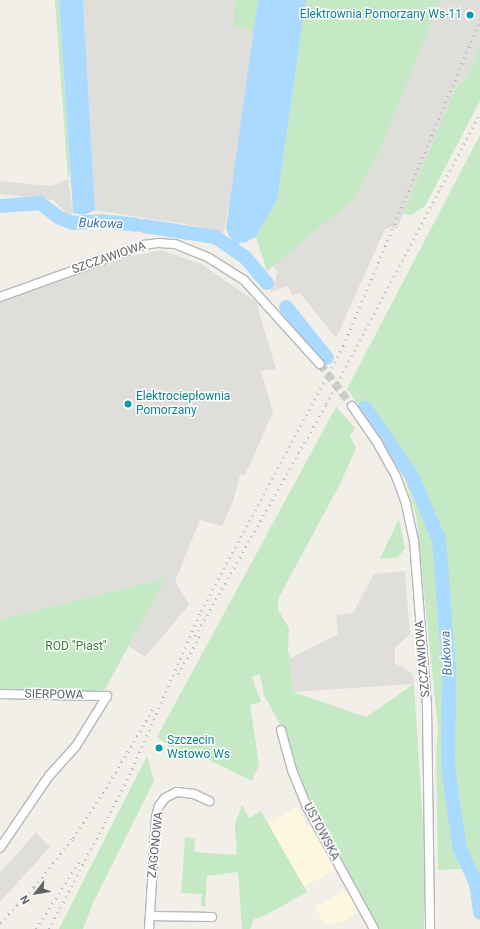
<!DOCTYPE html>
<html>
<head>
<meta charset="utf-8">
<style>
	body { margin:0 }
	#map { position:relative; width:480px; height:929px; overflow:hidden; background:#f1efe8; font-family:Roboto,sans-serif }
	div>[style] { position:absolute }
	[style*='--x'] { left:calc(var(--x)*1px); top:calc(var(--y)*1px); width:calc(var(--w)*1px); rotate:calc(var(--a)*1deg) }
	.commercial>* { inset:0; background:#fef7e0 }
	.industrial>* { inset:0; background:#e0deda }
	.green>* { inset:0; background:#c5e8c5 }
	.water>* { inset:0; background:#aadaff }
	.canal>* { height:8px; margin:-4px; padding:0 4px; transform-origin:4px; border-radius:4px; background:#aadaff }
	.river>* { height:14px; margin:-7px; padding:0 7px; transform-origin:7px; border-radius:7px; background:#aadaff }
	.minor-tunnel>* { height:8px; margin-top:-4px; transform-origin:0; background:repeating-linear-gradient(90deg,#ccccc8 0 8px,transparent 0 12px) }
	.roads { filter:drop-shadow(1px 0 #b5b8bc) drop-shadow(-1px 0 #b5b8bc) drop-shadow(0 1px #b5b8bc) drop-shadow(0 -1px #b5b8bc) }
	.minor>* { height:8px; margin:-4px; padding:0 4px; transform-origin:4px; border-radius:4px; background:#fff }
	.rail>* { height:2.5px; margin-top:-1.25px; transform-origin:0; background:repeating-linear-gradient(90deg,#b6b7b8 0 1px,transparent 0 6px) }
	.dots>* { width:11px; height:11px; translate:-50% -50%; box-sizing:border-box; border:2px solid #fff; border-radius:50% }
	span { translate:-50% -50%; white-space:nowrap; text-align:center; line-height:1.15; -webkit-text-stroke:3px #fff; paint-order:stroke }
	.culture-label { font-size:12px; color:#0d838f }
	.right { translate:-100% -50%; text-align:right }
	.left { translate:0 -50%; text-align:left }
	.street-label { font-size:12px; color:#5f6368 }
	.park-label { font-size:12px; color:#348238 }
	.water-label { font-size:13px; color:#4174aa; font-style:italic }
	.north { position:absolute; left:16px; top:873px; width:40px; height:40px; -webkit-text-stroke:3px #fff; paint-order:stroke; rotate:239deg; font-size:11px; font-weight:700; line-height:16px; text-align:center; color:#5f6368 }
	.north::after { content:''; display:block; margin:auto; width:14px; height:18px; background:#5f6368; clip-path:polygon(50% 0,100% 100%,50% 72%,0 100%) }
</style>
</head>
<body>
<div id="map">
	<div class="commercial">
		<div style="clip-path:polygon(297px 807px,307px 826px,312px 827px,336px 869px,304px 887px,267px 823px)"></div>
		<div style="clip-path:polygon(347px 889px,359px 911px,340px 923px,324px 924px,315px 907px)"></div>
	</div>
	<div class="industrial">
		<div style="clip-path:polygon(83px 0,236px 0,233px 26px,254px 31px,235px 172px,223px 236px,197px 226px,95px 210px)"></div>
		<div style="clip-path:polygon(441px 0,480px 0,480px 47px,467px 75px,461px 84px,458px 83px,397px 229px,391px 227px,385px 229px,336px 338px,300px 293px,292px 295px,288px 286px,270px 292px,278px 273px,273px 266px,353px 200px,378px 155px)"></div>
		<div style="clip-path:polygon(68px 179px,73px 213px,69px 216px,53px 200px,0 194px,0 181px,52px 186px)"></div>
		<div style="clip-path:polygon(161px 250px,201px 264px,256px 302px,276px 369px,261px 371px,273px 412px,245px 475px,240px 475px,233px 501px,222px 526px,200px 520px,175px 581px,189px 605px,145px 657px,129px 646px,165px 578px,0 619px,0 302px,128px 257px)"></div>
		<div style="clip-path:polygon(405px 571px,410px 634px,395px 648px,395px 663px,413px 674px,414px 684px,293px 692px,289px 659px,338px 634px,336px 615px,353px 613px,374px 574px)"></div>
		<div style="clip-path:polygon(36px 832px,50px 847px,0 902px,0 873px)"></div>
	</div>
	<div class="green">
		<div style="clip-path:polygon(55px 0,59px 0,70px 170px,68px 179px)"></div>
		<div style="clip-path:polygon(235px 0,258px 0,254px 31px,233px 26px)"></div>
		<div style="clip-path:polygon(306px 0,441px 0,378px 155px,353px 200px,267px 271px,256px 237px,277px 200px)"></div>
		<div style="clip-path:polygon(480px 47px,480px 101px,425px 206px,411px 215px,403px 214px,458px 83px,461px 84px,467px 75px)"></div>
		<div style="clip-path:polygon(480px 135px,480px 895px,473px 868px,438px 870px,436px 755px,438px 728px,416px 515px,405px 479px,383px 439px,347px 389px)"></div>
		<div style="clip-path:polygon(336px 407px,355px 428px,350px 436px,356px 448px,340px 484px,278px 599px,278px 610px,289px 628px,288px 652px,291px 658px,289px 659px,293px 692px,366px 717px,414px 684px,424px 843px,424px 929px,379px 929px,306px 795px,283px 730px,264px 695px,260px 674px,252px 677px,261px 702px,250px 705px,259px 764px,252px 781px,207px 759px,169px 754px,168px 745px,157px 737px)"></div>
		<div style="clip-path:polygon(399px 519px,405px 548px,398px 557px,380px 559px)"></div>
		<div style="clip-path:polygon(166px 578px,104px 691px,0 691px,0 619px)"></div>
		<div style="clip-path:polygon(147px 756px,154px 781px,92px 905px,83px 929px,59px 929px)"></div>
		<div style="clip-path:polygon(242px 805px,249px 818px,261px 811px,307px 892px,268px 914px,254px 919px,250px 929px,242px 929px,238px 872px,207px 876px,205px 907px,201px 906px,202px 894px,181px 893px,185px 837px,195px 839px,194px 852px,237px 855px,235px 824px)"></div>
	</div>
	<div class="water">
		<div style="clip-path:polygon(59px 0,83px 0,95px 210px,84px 215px,73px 213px)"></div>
		<div style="clip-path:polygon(258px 0,306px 0,277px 200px,256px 237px,244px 243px,230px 238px,226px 228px)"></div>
	</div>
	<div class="canal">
		<div style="--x:233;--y:247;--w:17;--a:-62"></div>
	</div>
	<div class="river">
		<div style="--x:0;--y:206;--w:40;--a:-4.3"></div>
		<div style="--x:40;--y:203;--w:25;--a:37"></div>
		<div style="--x:60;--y:218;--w:14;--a:21"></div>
		<div style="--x:73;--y:223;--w:27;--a:-4"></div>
		<div style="--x:100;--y:221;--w:36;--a:6"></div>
		<div style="--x:144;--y:226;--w:72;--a:8.8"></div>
		<div style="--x:215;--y:237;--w:36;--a:34"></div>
		<div style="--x:245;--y:257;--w:34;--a:50"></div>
		<div style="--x:286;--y:307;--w:65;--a:51.2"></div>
		<div style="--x:365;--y:408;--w:83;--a:55.3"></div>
		<div style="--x:412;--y:476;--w:69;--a:67.1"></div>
		<div style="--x:439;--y:540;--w:129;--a:85.6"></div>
		<div style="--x:449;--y:669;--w:92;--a:90.6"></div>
		<div style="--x:448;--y:761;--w:29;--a:84"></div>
		<div style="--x:451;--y:790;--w:60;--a:81.3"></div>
		<div style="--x:460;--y:849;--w:38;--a:65"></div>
		<div style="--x:476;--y:883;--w:30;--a:82"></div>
	</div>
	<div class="minor-tunnel">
		<div style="--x:320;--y:364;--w:53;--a:52.7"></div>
	</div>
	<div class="roads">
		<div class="minor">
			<div style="--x:0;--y:297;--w:153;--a:-19.9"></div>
			<div style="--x:144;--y:245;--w:15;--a:-8"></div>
			<div style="--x:159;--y:243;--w:16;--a:4"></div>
			<div style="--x:175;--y:244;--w:37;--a:22"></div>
			<div style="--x:209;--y:258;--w:41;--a:32.2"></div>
			<div style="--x:244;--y:280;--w:113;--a:47.9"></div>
			<div style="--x:352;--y:406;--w:44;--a:55.2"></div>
			<div style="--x:377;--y:442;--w:39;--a:61"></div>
			<div style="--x:396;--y:476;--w:30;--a:70"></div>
			<div style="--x:406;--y:504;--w:38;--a:78"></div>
			<div style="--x:414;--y:541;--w:166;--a:85.5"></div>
			<div style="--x:427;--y:706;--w:223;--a:89.2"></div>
			<div style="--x:0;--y:694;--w:107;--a:1.1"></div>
			<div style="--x:281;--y:730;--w:41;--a:74.6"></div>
			<div style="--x:292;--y:770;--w:40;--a:68"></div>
			<div style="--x:307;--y:807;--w:139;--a:61.2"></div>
			<div style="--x:0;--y:848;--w:87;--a:-55.8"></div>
			<div style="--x:49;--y:776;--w:40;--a:-48"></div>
			<div style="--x:76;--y:746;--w:59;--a:-58.2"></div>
			<div style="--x:150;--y:916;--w:62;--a:0.9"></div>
			<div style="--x:149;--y:929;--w:112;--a:-86.4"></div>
			<div style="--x:156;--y:817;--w:11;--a:-75"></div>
			<div style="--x:159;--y:806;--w:10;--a:-53"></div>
			<div style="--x:165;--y:798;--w:13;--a:-27"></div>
			<div style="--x:177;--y:792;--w:17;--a:7"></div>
			<div style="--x:194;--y:794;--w:17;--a:25"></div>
		</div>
	</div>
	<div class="rail">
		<div style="--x:195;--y:636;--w:266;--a:-60.5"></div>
		<div style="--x:326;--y:404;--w:329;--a:-62.1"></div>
		<div style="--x:178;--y:674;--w:48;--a:-60.3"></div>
		<div style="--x:0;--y:923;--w:50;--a:-46.6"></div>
		<div style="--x:34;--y:887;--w:63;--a:-51.5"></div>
		<div style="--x:73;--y:838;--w:60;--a:-56.6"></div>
		<div style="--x:106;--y:788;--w:92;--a:-59.3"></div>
		<div style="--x:36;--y:929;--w:82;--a:-57.5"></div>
		<div style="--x:49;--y:929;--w:168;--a:-62.4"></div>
		<div style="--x:127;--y:780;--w:184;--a:-66.4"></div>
		<div style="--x:201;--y:611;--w:301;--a:-61.8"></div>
		<div style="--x:343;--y:346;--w:354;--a:-67.2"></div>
	</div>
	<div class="dots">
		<div style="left:470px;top:15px;background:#0f9aa8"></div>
		<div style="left:128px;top:404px;background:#0f9aa8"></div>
		<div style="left:159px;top:748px;background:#0f9aa8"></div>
	</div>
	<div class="culture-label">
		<span class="right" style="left:462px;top:15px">Elektrownia Pomorzany Ws-11</span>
		<span class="left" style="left:136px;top:404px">Elektrociepłownia<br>Pomorzany</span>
		<span class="left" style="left:167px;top:748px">Szczecin<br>Wstowo Ws</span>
	</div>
	<div class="street-label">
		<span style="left:109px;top:258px;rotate:-19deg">SZCZAWIOWA</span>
		<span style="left:423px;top:659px;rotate:-95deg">SZCZAWIOWA</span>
		<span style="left:54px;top:695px;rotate:1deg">SIERPOWA</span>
		<span style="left:321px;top:832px;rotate:62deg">USTOWSKA</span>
		<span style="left:156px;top:845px;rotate:-84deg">ZAGONOWA</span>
	</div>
	<div class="park-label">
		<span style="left:76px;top:647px">ROD "Piast"</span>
	</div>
	<div class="water-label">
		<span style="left:101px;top:224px;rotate:2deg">Bukowa</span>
		<span style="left:447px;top:653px;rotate:-93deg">Bukowa</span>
	</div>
	<div class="north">N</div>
</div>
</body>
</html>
